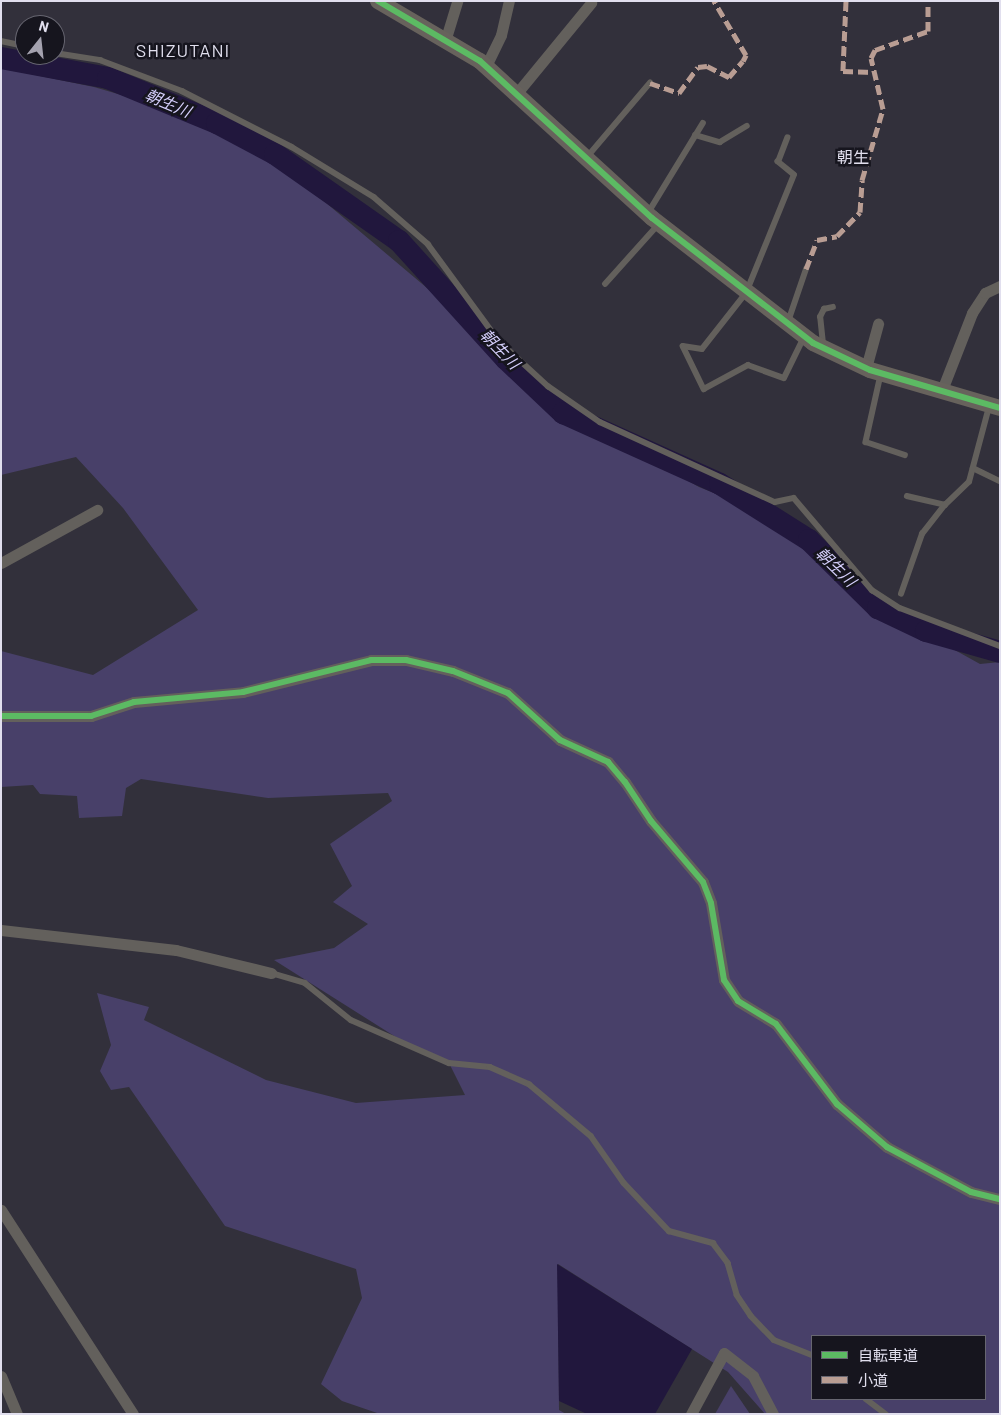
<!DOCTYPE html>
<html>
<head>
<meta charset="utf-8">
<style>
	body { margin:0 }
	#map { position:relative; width:1001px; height:1415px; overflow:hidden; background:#32303b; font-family:Barlow,"Noto Sans JP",sans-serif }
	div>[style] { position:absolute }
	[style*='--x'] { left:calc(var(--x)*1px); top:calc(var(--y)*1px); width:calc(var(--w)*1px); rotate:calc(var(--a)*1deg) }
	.green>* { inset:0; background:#484069 }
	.water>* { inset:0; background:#21173d }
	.river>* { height:22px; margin:-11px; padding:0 11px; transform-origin:11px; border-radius:11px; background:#21173d }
	.lane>* { height:5.5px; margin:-2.75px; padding:0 2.75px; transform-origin:2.75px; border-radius:2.75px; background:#63605c }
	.street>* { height:11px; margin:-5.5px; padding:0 5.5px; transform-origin:5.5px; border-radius:5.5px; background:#63605c }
	.secondary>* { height:16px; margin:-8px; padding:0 8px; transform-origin:8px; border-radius:8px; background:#67625c }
	.quiet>* { height:5px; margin-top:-2.5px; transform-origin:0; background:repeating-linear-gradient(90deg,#b99d93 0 10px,transparent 0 15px) }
	.cycleway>* { height:6px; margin:-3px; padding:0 3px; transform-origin:3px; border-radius:3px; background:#5cba63 }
	span { translate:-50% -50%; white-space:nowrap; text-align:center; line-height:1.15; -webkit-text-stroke:5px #16151e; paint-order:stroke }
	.water-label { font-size:16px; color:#d5cffc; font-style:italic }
	.neighbourhood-label { font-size:16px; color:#e1dfee }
	.quarter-label { font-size:18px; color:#e1dfee; letter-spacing:1px }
	.frame { position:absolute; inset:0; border:2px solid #e1dfee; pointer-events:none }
	.legend { position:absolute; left:811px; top:1335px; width:175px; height:65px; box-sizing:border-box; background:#16151e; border:1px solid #676671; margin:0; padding:6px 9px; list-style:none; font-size:15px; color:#e1dfee }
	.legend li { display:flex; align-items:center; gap:10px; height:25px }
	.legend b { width:25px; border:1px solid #676671 }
	.north { position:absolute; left:15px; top:15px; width:50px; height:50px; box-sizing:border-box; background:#16151e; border:1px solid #676671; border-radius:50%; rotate:16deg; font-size:14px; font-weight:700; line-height:20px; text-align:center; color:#e1dfee }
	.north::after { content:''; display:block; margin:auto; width:18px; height:22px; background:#a4a2af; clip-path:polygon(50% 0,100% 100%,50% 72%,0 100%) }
</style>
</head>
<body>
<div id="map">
	<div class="green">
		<div style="clip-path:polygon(evenodd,1px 68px,94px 87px,217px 123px,325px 202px,587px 423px,699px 487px,786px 522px,852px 593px,980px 664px,1000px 662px,1000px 1414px,765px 1414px,728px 1372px,558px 1264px,559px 1410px,566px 1414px,380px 1414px,342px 1401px,321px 1384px,362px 1298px,356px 1269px,225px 1226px,129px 1087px,111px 1090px,100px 1071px,111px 1045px,97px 993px,149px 1007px,144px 1020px,266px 1080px,356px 1103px,465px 1095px,449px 1063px,410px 1046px,274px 960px,334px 948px,368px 924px,333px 902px,352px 886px,330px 844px,392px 801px,388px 793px,268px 798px,141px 779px,126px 788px,122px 816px,79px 818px,77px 796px,40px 794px,33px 785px,1px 787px,1px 651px,93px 675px,198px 610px,123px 508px,76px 457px,1px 475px,1px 68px,812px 1336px,985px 1336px,985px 1399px,812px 1399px,812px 1336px)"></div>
		<div style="clip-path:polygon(731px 1386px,750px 1414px,715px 1414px)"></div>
	</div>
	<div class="water">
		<div style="clip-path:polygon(557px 1264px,692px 1349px,655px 1414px,587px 1414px,559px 1401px)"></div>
	</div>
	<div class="river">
		<div style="--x:1;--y:58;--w:109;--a:10.6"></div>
		<div style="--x:108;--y:78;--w:118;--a:22.4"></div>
		<div style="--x:217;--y:123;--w:66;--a:28.1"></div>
		<div style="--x:275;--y:154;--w:151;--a:35.1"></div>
		<div style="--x:399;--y:241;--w:159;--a:47.8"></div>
		<div style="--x:506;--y:359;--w:79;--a:43.5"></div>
		<div style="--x:563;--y:413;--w:172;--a:24.3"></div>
		<div style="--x:720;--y:484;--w:105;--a:32.2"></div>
		<div style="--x:809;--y:540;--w:97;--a:44.6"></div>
		<div style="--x:878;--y:608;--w:53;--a:25.6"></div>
		<div style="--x:926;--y:631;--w:77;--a:15.8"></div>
	</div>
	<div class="lane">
		<div style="--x:1;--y:41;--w:25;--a:12"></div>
		<div style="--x:55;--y:53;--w:46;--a:8.8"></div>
		<div style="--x:100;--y:60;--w:88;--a:20.7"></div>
		<div style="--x:182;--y:91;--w:123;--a:27"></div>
		<div style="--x:292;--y:147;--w:96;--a:31.4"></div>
		<div style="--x:374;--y:197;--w:72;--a:41"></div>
		<div style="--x:428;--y:244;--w:120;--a:53.8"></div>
		<div style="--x:499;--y:341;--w:67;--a:42.6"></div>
		<div style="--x:548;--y:386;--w:63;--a:34.7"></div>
		<div style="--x:600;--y:422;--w:192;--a:24.6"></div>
		<div style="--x:775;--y:502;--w:19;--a:-12"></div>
		<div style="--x:794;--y:498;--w:121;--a:49.7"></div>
		<div style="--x:872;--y:590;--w:33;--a:33"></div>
		<div style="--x:900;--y:608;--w:107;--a:20.8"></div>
		<div style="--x:695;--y:135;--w:26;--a:16"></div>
		<div style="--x:720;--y:142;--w:31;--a:-31"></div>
		<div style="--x:588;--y:156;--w:96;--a:-49.7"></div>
		<div style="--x:648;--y:213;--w:105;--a:-58.6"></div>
		<div style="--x:605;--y:284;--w:79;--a:-48.1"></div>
		<div style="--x:788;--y:322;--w:56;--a:-71.2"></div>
		<div style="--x:823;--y:344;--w:27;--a:-96"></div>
		<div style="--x:820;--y:317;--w:9;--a:-63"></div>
		<div style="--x:824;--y:309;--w:9;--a:-13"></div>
		<div style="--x:683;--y:346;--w:19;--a:9"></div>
		<div style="--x:702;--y:349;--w:71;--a:-51.8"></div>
		<div style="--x:746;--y:293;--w:127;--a:-67.9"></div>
		<div style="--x:794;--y:175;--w:21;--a:-141"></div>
		<div style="--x:778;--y:162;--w:26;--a:-69"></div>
		<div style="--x:683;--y:346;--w:48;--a:64"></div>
		<div style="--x:704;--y:389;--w:50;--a:-28.6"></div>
		<div style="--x:748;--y:365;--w:38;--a:20"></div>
		<div style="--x:784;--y:378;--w:46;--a:-64"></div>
		<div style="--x:881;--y:375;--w:69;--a:102.6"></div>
		<div style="--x:866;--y:442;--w:41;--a:18.4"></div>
		<div style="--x:973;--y:468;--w:30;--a:26"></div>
		<div style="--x:907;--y:496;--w:39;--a:13"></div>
		<div style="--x:945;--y:505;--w:33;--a:-44"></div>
		<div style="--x:969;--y:482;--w:78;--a:-75.1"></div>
		<div style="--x:901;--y:594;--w:64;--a:-70.7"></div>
		<div style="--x:922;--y:534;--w:37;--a:-52"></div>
		<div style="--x:271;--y:973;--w:35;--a:16"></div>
		<div style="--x:305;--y:983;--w:59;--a:38.8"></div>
		<div style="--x:351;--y:1020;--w:107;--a:23.7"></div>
		<div style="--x:449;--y:1063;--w:41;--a:5.6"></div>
		<div style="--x:490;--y:1067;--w:43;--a:23.6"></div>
		<div style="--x:529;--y:1084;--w:81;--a:40"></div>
		<div style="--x:591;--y:1136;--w:57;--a:54.9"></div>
		<div style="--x:624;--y:1183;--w:66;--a:46.8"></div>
		<div style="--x:669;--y:1231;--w:46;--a:15.3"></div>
		<div style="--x:713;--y:1243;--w:25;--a:53"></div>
		<div style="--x:728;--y:1263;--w:33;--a:74"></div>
		<div style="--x:737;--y:1295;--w:25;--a:56"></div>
		<div style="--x:751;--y:1316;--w:33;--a:46"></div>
		<div style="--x:774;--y:1340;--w:41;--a:21.5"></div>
		<div style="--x:866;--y:1399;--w:25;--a:37"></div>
	</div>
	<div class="street">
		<div style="--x:446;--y:38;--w:39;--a:-73"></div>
		<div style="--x:486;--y:66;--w:34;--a:-64"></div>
		<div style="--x:501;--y:35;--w:35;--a:-77"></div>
		<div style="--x:517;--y:93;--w:117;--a:-50.6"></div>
		<div style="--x:866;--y:368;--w:46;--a:-74.7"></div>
		<div style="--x:942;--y:390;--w:83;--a:-68.7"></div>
		<div style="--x:972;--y:313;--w:24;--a:-57"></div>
		<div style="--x:985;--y:293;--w:17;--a:-25"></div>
		<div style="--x:1;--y:563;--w:110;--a:-28.9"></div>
		<div style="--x:1;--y:716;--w:90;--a:0"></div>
		<div style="--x:91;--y:716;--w:45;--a:-18"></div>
		<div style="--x:134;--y:702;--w:109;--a:-5.2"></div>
		<div style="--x:243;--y:692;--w:132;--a:-14"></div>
		<div style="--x:371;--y:660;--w:35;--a:0"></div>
		<div style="--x:406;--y:660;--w:48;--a:13.2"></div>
		<div style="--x:453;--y:671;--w:59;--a:21.8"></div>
		<div style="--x:508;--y:693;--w:70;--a:42.1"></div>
		<div style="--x:560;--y:740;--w:53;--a:24.6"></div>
		<div style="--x:608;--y:762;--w:26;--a:50"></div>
		<div style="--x:625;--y:782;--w:47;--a:56.3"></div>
		<div style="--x:651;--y:821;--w:80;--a:49.6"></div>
		<div style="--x:703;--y:882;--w:22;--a:69"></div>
		<div style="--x:711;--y:903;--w:78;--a:80.4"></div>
		<div style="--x:724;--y:980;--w:25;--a:56"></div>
		<div style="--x:738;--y:1001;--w:44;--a:31.2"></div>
		<div style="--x:776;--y:1024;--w:101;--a:52.7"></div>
		<div style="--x:837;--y:1104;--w:66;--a:40.7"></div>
		<div style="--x:887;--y:1147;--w:95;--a:28.2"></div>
		<div style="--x:971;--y:1192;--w:30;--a:14"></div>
		<div style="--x:1;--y:930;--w:176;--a:6.5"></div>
		<div style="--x:176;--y:950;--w:98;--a:13.6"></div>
		<div style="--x:1;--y:1210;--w:243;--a:57.1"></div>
		<div style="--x:1;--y:1376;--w:41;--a:67.2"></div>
		<div style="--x:691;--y:1414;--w:69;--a:-61.6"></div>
		<div style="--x:724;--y:1353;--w:37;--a:38"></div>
		<div style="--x:753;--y:1376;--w:43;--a:62.2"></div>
	</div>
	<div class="secondary">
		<div style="--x:378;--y:1;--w:118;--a:30.5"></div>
		<div style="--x:480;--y:61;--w:233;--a:42.4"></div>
		<div style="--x:652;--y:218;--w:204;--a:37.8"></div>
		<div style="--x:813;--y:343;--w:63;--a:25.3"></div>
		<div style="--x:870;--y:370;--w:135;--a:16.3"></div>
	</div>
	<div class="quiet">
		<div style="--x:846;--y:1;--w:70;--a:92.5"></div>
		<div style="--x:843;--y:71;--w:30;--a:2"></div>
		<div style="--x:650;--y:83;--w:31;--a:19"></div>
		<div style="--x:679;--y:93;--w:32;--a:-54"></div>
		<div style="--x:698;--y:67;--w:9;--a:-6"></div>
		<div style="--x:707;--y:66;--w:25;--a:27"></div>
		<div style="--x:729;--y:77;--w:21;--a:-49"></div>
		<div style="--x:743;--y:61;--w:7;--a:-63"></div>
		<div style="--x:746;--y:55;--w:63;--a:-120.7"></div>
		<div style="--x:806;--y:269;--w:31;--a:-69"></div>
		<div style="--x:817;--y:240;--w:20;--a:-11"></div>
		<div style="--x:837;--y:236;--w:33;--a:-46"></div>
		<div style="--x:860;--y:212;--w:32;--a:-86"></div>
		<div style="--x:862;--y:180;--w:74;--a:-73.5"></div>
		<div style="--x:883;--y:109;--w:52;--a:-103.2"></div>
		<div style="--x:871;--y:58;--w:9;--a:-63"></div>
		<div style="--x:875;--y:50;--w:56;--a:-19.7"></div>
		<div style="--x:928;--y:31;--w:30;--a:-90"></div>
	</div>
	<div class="cycleway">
		<div style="--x:378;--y:1;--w:118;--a:30.5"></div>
		<div style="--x:480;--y:61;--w:233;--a:42.4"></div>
		<div style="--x:652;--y:218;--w:204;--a:37.8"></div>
		<div style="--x:813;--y:343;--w:63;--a:25.3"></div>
		<div style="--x:870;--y:370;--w:135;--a:16.3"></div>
		<div style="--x:1;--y:716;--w:90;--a:0"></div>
		<div style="--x:91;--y:716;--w:45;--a:-18"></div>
		<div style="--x:134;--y:702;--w:109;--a:-5.2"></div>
		<div style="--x:243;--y:692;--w:132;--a:-14"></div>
		<div style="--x:371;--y:660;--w:35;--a:0"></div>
		<div style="--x:406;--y:660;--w:48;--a:13.2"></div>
		<div style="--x:453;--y:671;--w:59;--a:21.8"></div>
		<div style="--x:508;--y:693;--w:70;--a:42.1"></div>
		<div style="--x:560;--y:740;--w:53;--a:24.6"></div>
		<div style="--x:608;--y:762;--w:26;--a:50"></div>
		<div style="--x:625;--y:782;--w:47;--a:56.3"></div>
		<div style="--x:651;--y:821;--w:80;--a:49.6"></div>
		<div style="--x:703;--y:882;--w:22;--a:69"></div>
		<div style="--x:711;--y:903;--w:78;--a:80.4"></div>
		<div style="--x:724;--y:980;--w:25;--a:56"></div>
		<div style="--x:738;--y:1001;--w:44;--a:31.2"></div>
		<div style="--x:776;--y:1024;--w:101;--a:52.7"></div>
		<div style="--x:837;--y:1104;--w:66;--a:40.7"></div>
		<div style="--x:887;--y:1147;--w:95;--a:28.2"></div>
		<div style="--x:971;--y:1192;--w:30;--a:14"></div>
	</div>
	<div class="water-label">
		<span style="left:168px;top:103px;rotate:23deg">朝生川</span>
		<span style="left:500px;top:349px;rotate:46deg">朝生川</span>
		<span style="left:836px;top:567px;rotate:44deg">朝生川</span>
	</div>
	<div class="neighbourhood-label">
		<span style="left:853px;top:157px">朝生</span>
	</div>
	<div class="quarter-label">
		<span style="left:183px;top:50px">SHIZUTANI</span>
	</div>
	<div class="frame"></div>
	<ul class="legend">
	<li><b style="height:6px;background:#5cba63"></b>自転車道</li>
	<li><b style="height:6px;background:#b99d93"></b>小道</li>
	</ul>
	<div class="north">N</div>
</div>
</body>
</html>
